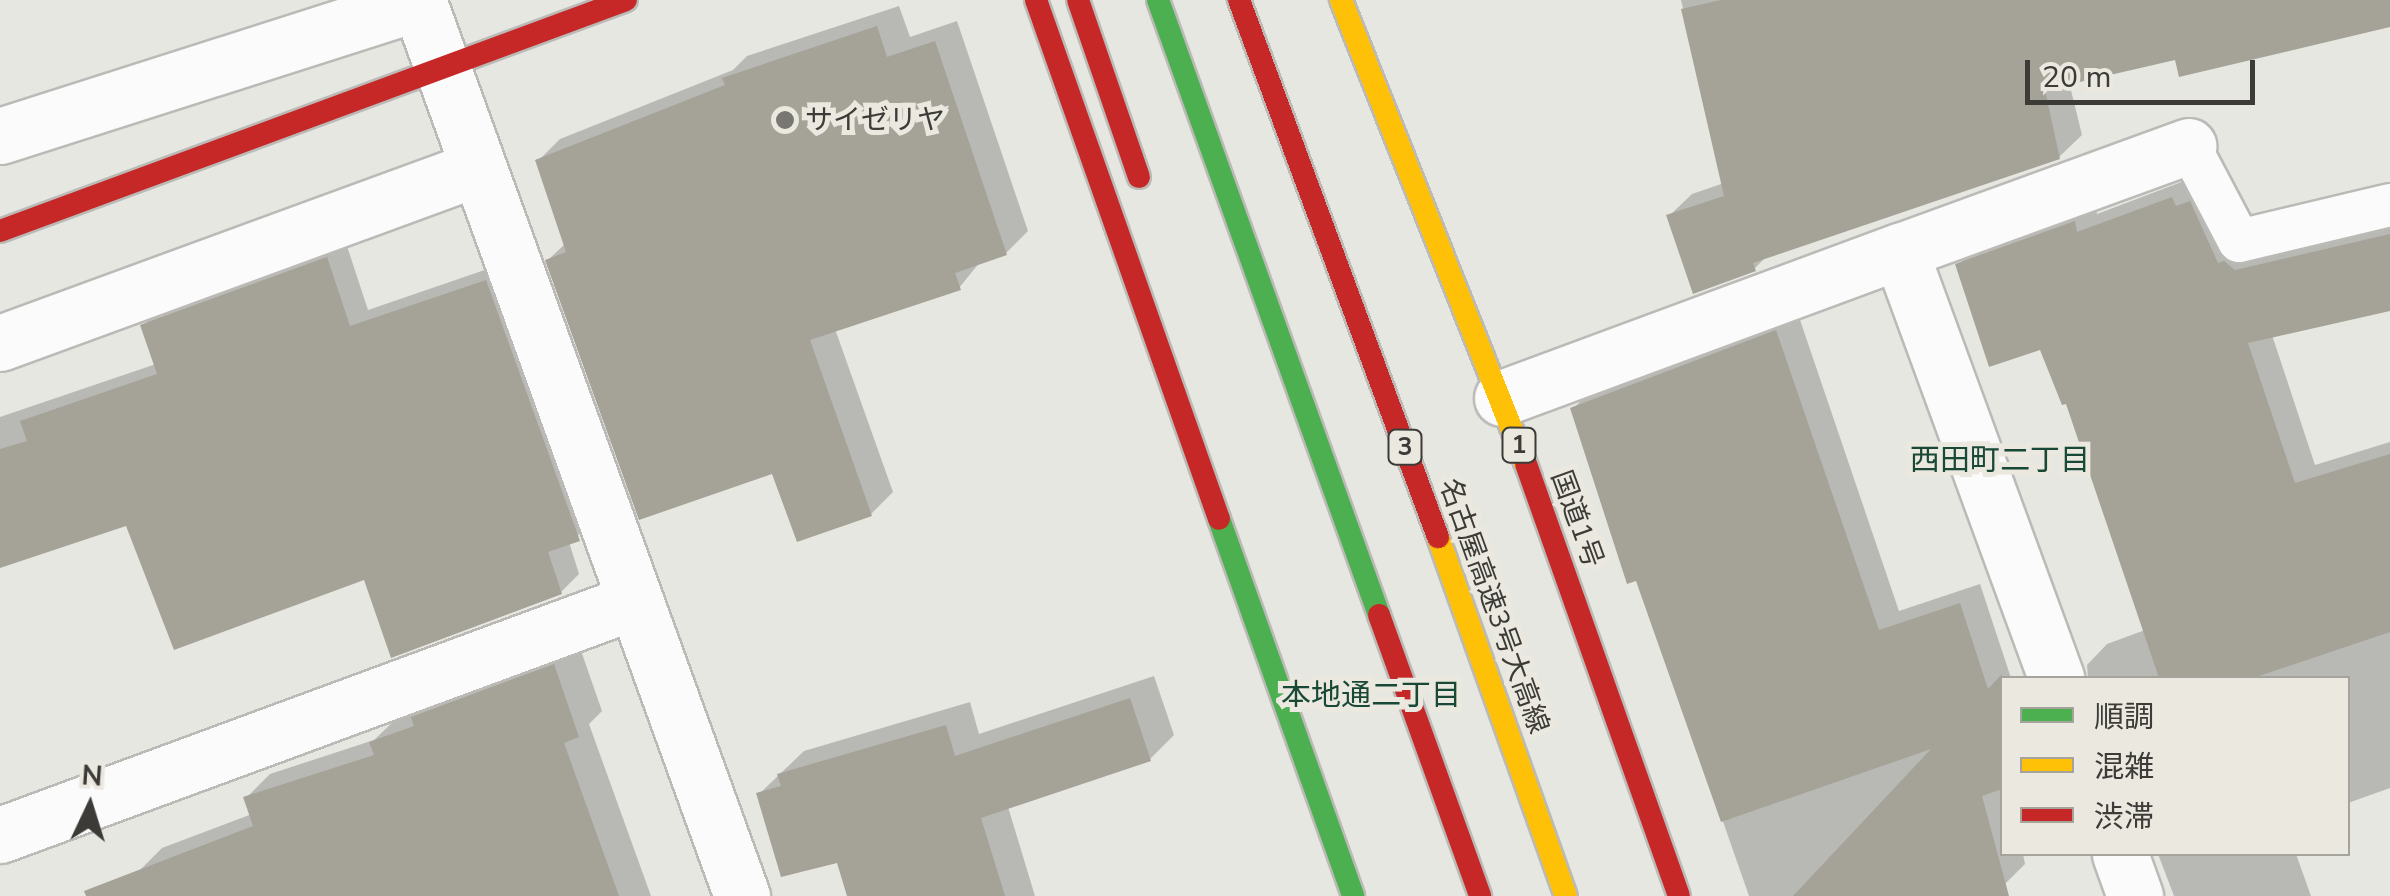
<!DOCTYPE html>
<html>
<head>
<meta charset="utf-8">
<style>
	body { margin:0 }
	#map { position:relative; width:2390px; height:896px; overflow:hidden; background:#e7e7e2; font-family:"Nunito Sans","Noto Sans JP",sans-serif }
	div>[style] { position:absolute }
	[style*='--x'] { left:calc(var(--x)*1px); top:calc(var(--y)*1px); width:calc(var(--w)*1px); rotate:calc(var(--a)*1deg) }
	.shadow>* { inset:0; background:#0003 }
	.building>* { inset:0; background:#a5a397 }
	.roads { filter:drop-shadow(2px 0 #bbbab7) drop-shadow(-2px 0 #bbbab7) drop-shadow(0 2px #bbbab7) drop-shadow(0 -2px #bbbab7) }
	.lane>* { height:42px; margin:-21px; padding:0 21px; transform-origin:21px; border-radius:21px; background:#fbfbfb }
	.street>* { height:55px; margin:-27.5px; padding:0 27.5px; transform-origin:27.5px; border-radius:27.5px; background:#fbfbfb }
	.fast>* { height:22px; margin:-11px; padding:0 11px; transform-origin:11px; border-radius:11px; background:#4caf50 }
	.slow>* { height:22px; margin:-11px; padding:0 11px; transform-origin:11px; border-radius:11px; background:#ffc107 }
	.jam>* { height:22px; margin:-11px; padding:0 11px; transform-origin:11px; border-radius:11px; background:#c62828 }
	.dots>* { width:28px; height:28px; translate:-50% -50%; box-sizing:border-box; border:5px solid #eae8df; border-radius:50% }
	span { translate:-50% -50%; white-space:nowrap; text-align:center; line-height:1.15; -webkit-text-stroke:10px #eae8df; paint-order:stroke }
	.shield-label span { padding:2px 8px; background:#eae8df; border:2px solid; border-radius:8px; -webkit-text-stroke-width:0 }
	.shield-label { font-size:25px; color:#3c3b38; font-weight:700 }
	.poi-label { font-size:28px; color:#3c3b38 }
	.left { translate:0 -50%; text-align:left }
	.street-label { font-size:28px; color:#3c3b38 }
	.neighbourhood-label { font-size:30px; color:#194837 }
	.legend { position:absolute; left:2000px; top:676px; width:350px; height:180px; box-sizing:border-box; background:#eae8df; border:2px solid #a4a39c; margin:0; padding:12px 18px; list-style:none; font-size:30px; color:#3c3b38 }
	.legend li { display:flex; align-items:center; gap:20px; height:50px }
	.legend b { width:50px; border:2px solid #a4a39c }
	.north { position:absolute; left:40px; top:756px; width:100px; height:100px; -webkit-text-stroke:8px #eae8df; paint-order:stroke; rotate:4deg; font-size:28px; font-weight:700; line-height:40px; text-align:center; color:#3c3b38 }
	.north::after { content:''; display:block; margin:auto; width:35px; height:45px; background:#3c3b38; clip-path:polygon(50% 0,100% 100%,50% 72%,0 100%) }
	.scale { position:absolute; left:2025px; top:60px; width:230px; height:45px; box-sizing:border-box; border:5px solid #3c3b38; border-top:0; padding-left:12px; font-size:30px; line-height:35px; white-space:nowrap; color:#3c3b38; -webkit-text-stroke:8px #eae8df; paint-order:stroke }
</style>
</head>
<body>
<div id="map">
	<div class="shadow">
		<div style="clip-path:polygon(1681px 0,2390px 0,2390px 25px,2177px 57px,2069px 82px,2082px 135px,2059px 157px,1768px 255px,1754px 269px,1669px 216px,1692px 194px,1724px 183px)"></div>
		<div style="clip-path:polygon(899px 6px,910px 37px,957px 21px,1028px 231px,1006px 253px,980px 262px,959px 288px,835px 329px,893px 492px,871px 514px,774px 470px,548px 260px,566px 243px,538px 161px,560px 139px,733px 70px,747px 56px)"></div>
		<div style="clip-path:polygon(2192px 178px,2238px 244px,2390px 220px,2390px 309px,2272px 335px,2315px 465px,2390px 442px,2390px 788px,2348px 803px,2348px 678px,2088px 678px,2087px 665px,2107px 644px,2145px 630px,2067px 400px,2042px 346px,1958px 265px,1978px 245px,2095px 202px,2097px 214px)"></div>
		<div style="clip-path:polygon(345px 240px,368px 310px,505px 263px,598px 520px,569px 542px,579px 574px,561px 592px,365px 576px,127px 523px,0 566px,0 417px,156px 364px,143px 326px,161px 307px)"></div>
		<div style="clip-path:polygon(1797px 311px,1899px 611px,1980px 584px,2011px 678px,2002px 678px,2002px 854px,2023px 854px,2025px 864px,2005px 884px,1970px 896px,1749px 896px,1638px 578px,1573px 409px,1593px 388px)"></div>
		<div style="clip-path:polygon(578px 642px,602px 711px,589px 724px,651px 896px,147px 896px,138px 872px,162px 848px,252px 814px,246px 798px,270px 774px,374px 740px,396px 719px,422px 709px,438px 694px)"></div>
		<div style="clip-path:polygon(1154px 676px,1174px 735px,1150px 759px,1008px 807px,1035px 896px,850px 896px,838px 860px,759px 794px,804px 751px,970px 702px,979px 734px)"></div>
		<div style="clip-path:polygon(2158px 854px,2296px 854px,2311px 896px,2174px 896px)"></div>
	</div>
	<div class="building">
		<div style="clip-path:polygon(1721px 0,2390px 0,2390px 27px,2179px 77px,2175px 60px,2045px 90px,2060px 159px,1753px 263px,1756px 271px,1693px 294px,1666px 215px,1724px 196px,1681px 9px)"></div>
		<div style="clip-path:polygon(877px 26px,887px 57px,935px 41px,1007px 255px,955px 273px,961px 290px,810px 340px,872px 516px,797px 542px,772px 474px,639px 520px,545px 260px,566px 252px,535px 160px,725px 85px,722px 78px)"></div>
		<div style="clip-path:polygon(2172px 197px,2176px 206px,2190px 201px,2218px 263px,2224px 261px,2235px 270px,2390px 234px,2390px 311px,2248px 343px,2295px 483px,2390px 454px,2390px 632px,2253px 678px,2159px 678px,2066px 404px,2062px 405px,2040px 350px,1989px 367px,1955px 264px,2075px 221px,2077px 232px)"></div>
		<div style="clip-path:polygon(327px 257px,350px 326px,486px 280px,580px 541px,548px 552px,562px 594px,391px 658px,364px 580px,174px 650px,126px 526px,0 568px,0 449px,27px 441px,20px 421px,157px 374px,140px 325px)"></div>
		<div style="clip-path:polygon(1776px 330px,1879px 630px,1960px 603px,1988px 689px,2002px 674px,2002px 789px,1982px 796px,2009px 896px,1793px 896px,1931px 749px,1721px 822px,1636px 581px,1627px 584px,1570px 408px)"></div>
		<div style="clip-path:polygon(554px 664px,579px 737px,564px 743px,619px 896px,86px 896px,84px 891px,253px 826px,243px 797px,374px 755px,369px 742px,414px 726px,411px 717px)"></div>
		<div style="clip-path:polygon(1130px 698px,1151px 761px,981px 818px,1005px 896px,847px 896px,837px 863px,781px 877px,756px 793px,781px 786px,777px 774px,946px 725px,955px 756px)"></div>
	</div>
	<div class="roads">
		<div class="lane">
			<div style="--x:2189;--y:146;--w:107;--a:62.2"></div>
			<div style="--x:2239;--y:241;--w:155;--a:-13.4"></div>
		</div>
		<div class="street">
			<div style="--x:418;--y:0;--w:953;--a:70.12"></div>
			<div style="--x:0;--y:136;--w:440;--a:-17.7"></div>
			<div style="--x:1900;--y:251;--w:307;--a:-20"></div>
			<div style="--x:0;--y:343;--w:509;--a:-20.11"></div>
			<div style="--x:1502;--y:398;--w:424;--a:-20.3"></div>
			<div style="--x:1900;--y:251;--w:455;--a:69.9"></div>
			<div style="--x:0;--y:835;--w:677;--a:-20.23"></div>
			<div style="--x:2120;--y:854;--w:45;--a:70.3"></div>
		</div>
		<div class="fast">
			<div style="--x:1158;--y:0;--w:654;--a:70.23"></div>
			<div style="--x:1219;--y:519;--w:400;--a:70.4"></div>
		</div>
		<div class="slow">
			<div style="--x:1341;--y:0;--w:500;--a:68.3"></div>
			<div style="--x:1438;--y:537;--w:381;--a:70.4"></div>
		</div>
		<div class="jam">
			<div style="--x:1036;--y:0;--w:550;--a:70.58"></div>
			<div style="--x:1078;--y:0;--w:187;--a:71"></div>
			<div style="--x:1239;--y:0;--w:573;--a:69.67"></div>
			<div style="--x:0;--y:231;--w:667;--a:-20.25"></div>
			<div style="--x:1526;--y:464;--w:458;--a:70.5"></div>
			<div style="--x:1379;--y:615;--w:299;--a:70.2"></div>
		</div>
	</div>
	<div class="dots">
		<div style="left:785px;top:120px;background:#787774"></div>
	</div>
	<div class="shield-label">
		<span style="left:1519px;top:445px">1</span>
		<span style="left:1405px;top:447px">3</span>
	</div>
	<div class="poi-label">
		<span class="left" style="left:805px;top:120px">サイゼリヤ</span>
	</div>
	<div class="street-label">
		<span style="left:1577px;top:519px;rotate:70deg">国道1号</span>
		<span style="left:1494px;top:606px;rotate:70deg">名古屋高速3号大高線</span>
	</div>
	<div class="neighbourhood-label">
		<span style="left:2000px;top:461px">西田町二丁目</span>
		<span style="left:1371px;top:696px">本地通二丁目</span>
	</div>
	<ul class="legend">
	<li><b style="height:12px;background:#4caf50"></b>順調</li>
	<li><b style="height:12px;background:#ffc107"></b>混雑</li>
	<li><b style="height:12px;background:#c62828"></b>渋滞</li>
	</ul>
	<div class="north">N</div>
	<div class="scale">20 m</div>
</div>
</body>
</html>
